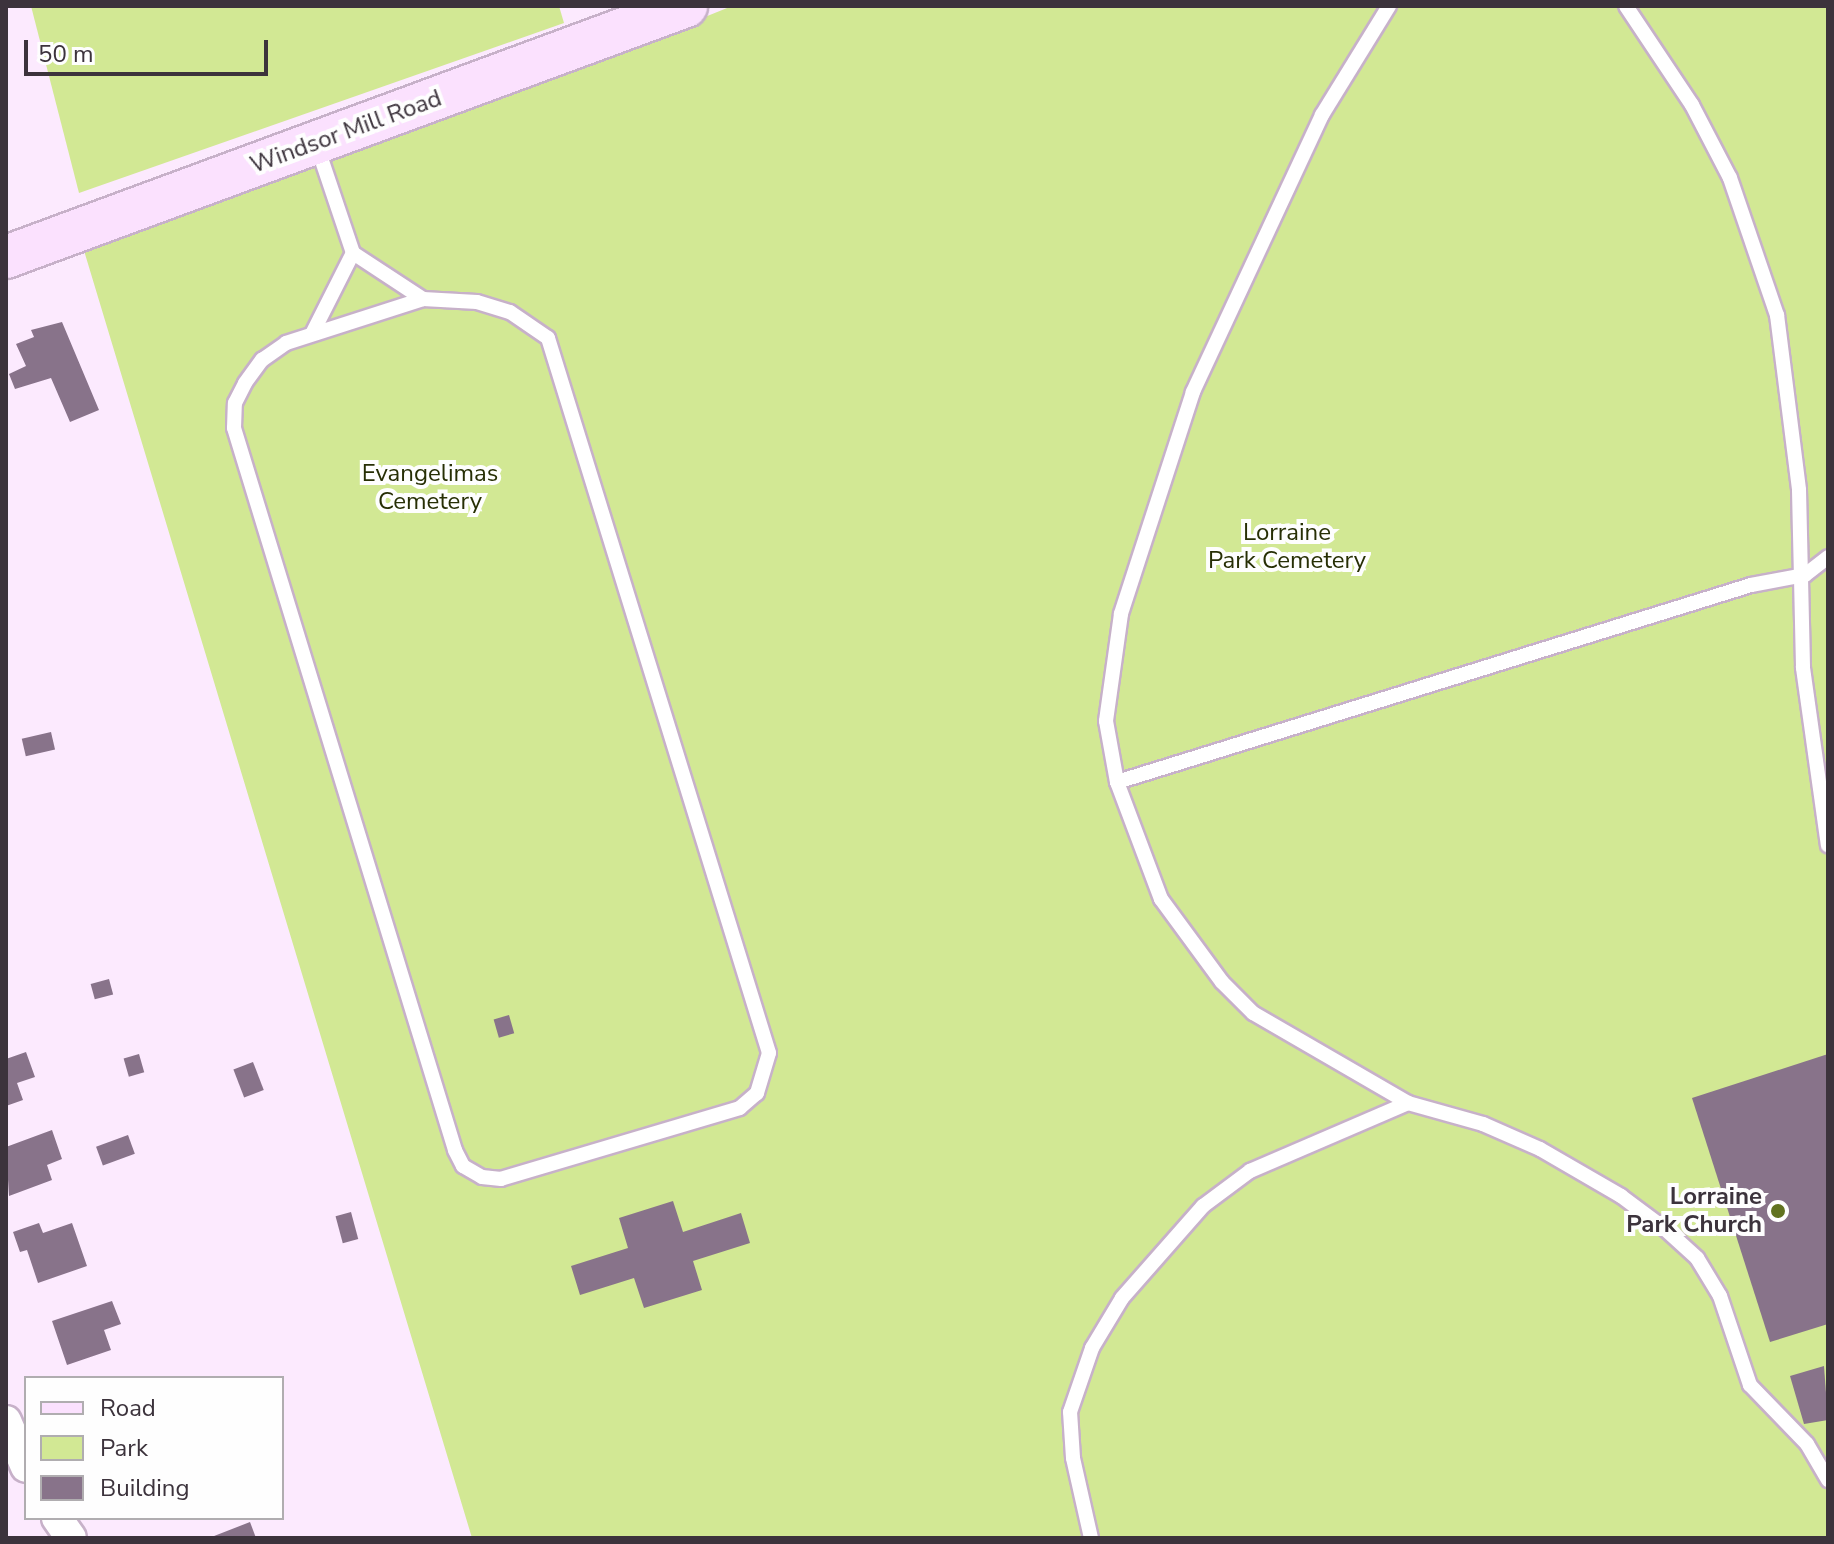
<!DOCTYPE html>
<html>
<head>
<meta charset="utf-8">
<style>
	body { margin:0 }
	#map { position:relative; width:1834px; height:1544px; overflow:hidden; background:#fceafe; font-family:"Nunito Sans",sans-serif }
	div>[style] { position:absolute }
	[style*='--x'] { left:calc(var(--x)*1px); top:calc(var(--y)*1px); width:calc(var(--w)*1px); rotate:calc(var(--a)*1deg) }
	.green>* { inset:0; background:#d2e894 }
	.building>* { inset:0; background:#88738a; transform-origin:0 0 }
	.roads { filter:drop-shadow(2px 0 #c7b1c9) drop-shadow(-2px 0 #c7b1c9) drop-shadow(0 2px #c7b1c9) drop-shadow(0 -2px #c7b1c9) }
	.lane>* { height:14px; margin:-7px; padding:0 7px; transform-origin:7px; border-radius:7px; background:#fff }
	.street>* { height:30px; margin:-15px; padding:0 15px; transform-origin:15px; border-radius:15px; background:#fff }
	.secondary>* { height:42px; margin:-21px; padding:0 21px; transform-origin:21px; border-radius:21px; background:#fbe1fe }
	.dots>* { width:22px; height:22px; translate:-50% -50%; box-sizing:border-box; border:4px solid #fefefe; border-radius:50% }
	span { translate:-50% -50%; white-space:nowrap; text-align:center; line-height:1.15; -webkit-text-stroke:8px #fefefe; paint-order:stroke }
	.street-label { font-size:24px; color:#3c333c }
	.park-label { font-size:24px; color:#272f05 }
	.poi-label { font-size:24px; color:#3c333c; font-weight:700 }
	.right { translate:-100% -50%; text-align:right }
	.frame { position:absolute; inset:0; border:8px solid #3c333c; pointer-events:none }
	.legend { position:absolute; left:24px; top:1376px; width:260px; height:144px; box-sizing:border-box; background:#fefefe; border:2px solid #b0adb0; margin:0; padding:10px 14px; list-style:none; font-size:24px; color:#3c333c }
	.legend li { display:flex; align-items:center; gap:16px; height:40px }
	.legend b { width:40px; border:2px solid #b0adb0 }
	.scale { position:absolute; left:24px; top:40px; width:244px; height:36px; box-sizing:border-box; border:4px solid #3c333c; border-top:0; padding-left:10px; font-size:24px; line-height:28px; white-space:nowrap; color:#3c333c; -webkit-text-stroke:6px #fefefe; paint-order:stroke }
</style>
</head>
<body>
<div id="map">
	<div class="green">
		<div style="clip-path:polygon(31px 6px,559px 6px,564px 23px,79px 193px)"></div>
		<div style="clip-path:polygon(732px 6px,1828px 6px,1828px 1538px,472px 1538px,82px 244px,579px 68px)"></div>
	</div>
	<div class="building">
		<div style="clip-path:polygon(62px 322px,99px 410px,70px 422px,51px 378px,15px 389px,9px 374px,26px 366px,16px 344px,34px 337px,31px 330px)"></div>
		<div style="left:51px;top:732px;width:18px;height:30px;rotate:77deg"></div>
		<div style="left:109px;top:979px;width:16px;height:19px;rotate:75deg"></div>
		<div style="left:509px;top:1015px;width:19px;height:16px;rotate:74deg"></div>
		<div style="clip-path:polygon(26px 1052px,35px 1077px,17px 1083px,23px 1100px,6px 1106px,6px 1059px)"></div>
		<div style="left:139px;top:1054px;width:19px;height:16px;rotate:74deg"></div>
		<div style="clip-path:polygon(1828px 1054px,1828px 1324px,1770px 1342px,1692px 1098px)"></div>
		<div style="left:253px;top:1062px;width:30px;height:21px;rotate:69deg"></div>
		<div style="clip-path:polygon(52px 1130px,62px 1159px,47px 1165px,52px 1180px,9px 1196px,6px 1147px)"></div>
		<div style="left:128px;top:1135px;width:20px;height:34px;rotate:70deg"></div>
		<div style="clip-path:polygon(673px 1201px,683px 1232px,741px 1213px,750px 1243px,693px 1261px,702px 1290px,644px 1308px,634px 1278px,580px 1295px,571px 1266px,628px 1248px,619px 1218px)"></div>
		<div style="left:351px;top:1212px;width:28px;height:16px;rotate:75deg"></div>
		<div style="clip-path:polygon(39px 1223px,43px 1233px,72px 1223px,87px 1266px,38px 1283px,27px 1250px,20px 1252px,13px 1232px)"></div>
		<div style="clip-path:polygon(112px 1301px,121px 1324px,104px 1330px,111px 1350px,67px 1365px,52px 1321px)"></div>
		<div style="clip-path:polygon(1824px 1366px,1828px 1420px,1804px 1424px,1790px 1376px)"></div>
		<div style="clip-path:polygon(250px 1522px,256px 1538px,209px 1538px)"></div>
	</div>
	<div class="roads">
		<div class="lane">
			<div style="--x:1389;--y:6;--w:128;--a:121.6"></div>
			<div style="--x:1322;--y:115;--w:306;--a:115"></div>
			<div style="--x:1193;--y:392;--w:233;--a:108"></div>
			<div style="--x:1121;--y:614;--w:108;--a:98"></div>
			<div style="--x:1106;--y:721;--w:62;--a:79.8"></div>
			<div style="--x:1117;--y:782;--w:125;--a:69.4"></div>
			<div style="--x:1161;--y:899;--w:103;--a:53.7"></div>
			<div style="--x:1222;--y:982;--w:44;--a:45"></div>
			<div style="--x:1253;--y:1013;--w:179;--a:30.1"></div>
			<div style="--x:1408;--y:1103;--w:78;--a:15.6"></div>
			<div style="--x:1483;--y:1124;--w:62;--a:23.7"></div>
			<div style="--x:1540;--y:1149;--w:94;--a:30.1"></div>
			<div style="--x:1621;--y:1196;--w:54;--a:36.7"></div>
			<div style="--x:1664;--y:1228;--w:45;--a:42.3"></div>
			<div style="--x:1697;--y:1258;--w:44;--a:58.8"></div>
			<div style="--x:1720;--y:1296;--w:94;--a:71.4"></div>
			<div style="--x:1750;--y:1385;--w:82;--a:46"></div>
			<div style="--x:1807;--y:1444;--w:42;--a:59.7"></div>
			<div style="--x:1626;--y:6;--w:119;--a:56.3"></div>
			<div style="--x:1692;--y:105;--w:82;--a:62.5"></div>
			<div style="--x:1730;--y:178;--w:145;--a:71.1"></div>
			<div style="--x:1777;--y:315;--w:176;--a:82.8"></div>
			<div style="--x:1799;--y:490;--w:178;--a:88.7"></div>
			<div style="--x:1803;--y:668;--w:179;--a:82"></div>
			<div style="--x:317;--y:146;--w:113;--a:71.4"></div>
			<div style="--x:423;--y:299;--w:54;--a:3.2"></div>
			<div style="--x:477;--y:302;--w:34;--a:17"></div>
			<div style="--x:510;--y:312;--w:46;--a:34.4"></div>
			<div style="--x:548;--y:338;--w:748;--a:72.82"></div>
			<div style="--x:769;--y:1053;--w:42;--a:106.7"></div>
			<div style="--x:757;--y:1093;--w:23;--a:139"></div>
			<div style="--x:740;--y:1108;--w:249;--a:163.5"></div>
			<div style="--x:501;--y:1179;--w:19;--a:-174"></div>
			<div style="--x:482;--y:1177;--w:22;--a:-150"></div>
			<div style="--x:463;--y:1166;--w:18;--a:-117"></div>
			<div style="--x:455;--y:1150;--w:755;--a:-107.02"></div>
			<div style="--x:234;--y:428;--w:25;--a:-88"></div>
			<div style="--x:235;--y:403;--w:22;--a:-63"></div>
			<div style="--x:245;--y:383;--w:29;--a:-54"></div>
			<div style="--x:262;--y:360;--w:29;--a:-35"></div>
			<div style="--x:286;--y:343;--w:144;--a:-17.8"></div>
			<div style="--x:312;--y:334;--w:91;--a:-63.2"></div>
			<div style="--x:353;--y:253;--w:84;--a:33.3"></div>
			<div style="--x:1117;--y:782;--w:664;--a:-17.26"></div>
			<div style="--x:1751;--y:585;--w:55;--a:-10.5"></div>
			<div style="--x:1805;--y:575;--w:29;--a:-38"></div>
			<div style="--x:1091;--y:1538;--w:82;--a:-102.7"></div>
			<div style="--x:1073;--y:1458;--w:46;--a:-93.7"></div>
			<div style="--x:1070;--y:1412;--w:68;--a:-71"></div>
			<div style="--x:1092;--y:1348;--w:58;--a:-59"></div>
			<div style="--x:1122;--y:1298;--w:123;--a:-48.6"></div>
			<div style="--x:1203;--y:1206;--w:59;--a:-36.7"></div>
			<div style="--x:1250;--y:1171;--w:172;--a:-23.3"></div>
		</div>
		<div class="street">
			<div style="--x:6;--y:1421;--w:50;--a:66.5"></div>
			<div style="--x:57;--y:1518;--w:24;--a:55"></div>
		</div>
		<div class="secondary">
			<div style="--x:6;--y:257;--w:725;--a:-20.26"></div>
		</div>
	</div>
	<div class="dots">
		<div style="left:1778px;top:1211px;background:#617220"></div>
	</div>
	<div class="street-label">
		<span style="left:346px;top:132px;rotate:-20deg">Windsor Mill Road</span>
	</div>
	<div class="park-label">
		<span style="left:430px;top:488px">Evangelimas<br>Cemetery</span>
		<span style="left:1287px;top:547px">Lorraine<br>Park Cemetery</span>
	</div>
	<div class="poi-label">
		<span class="right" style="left:1762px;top:1211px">Lorraine<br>Park Church</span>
	</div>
	<div class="frame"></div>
	<ul class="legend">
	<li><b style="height:10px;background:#fbe1fe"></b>Road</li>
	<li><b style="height:22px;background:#d2e894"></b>Park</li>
	<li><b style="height:22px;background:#88738a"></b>Building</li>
	</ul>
	<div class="scale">50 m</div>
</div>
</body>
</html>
